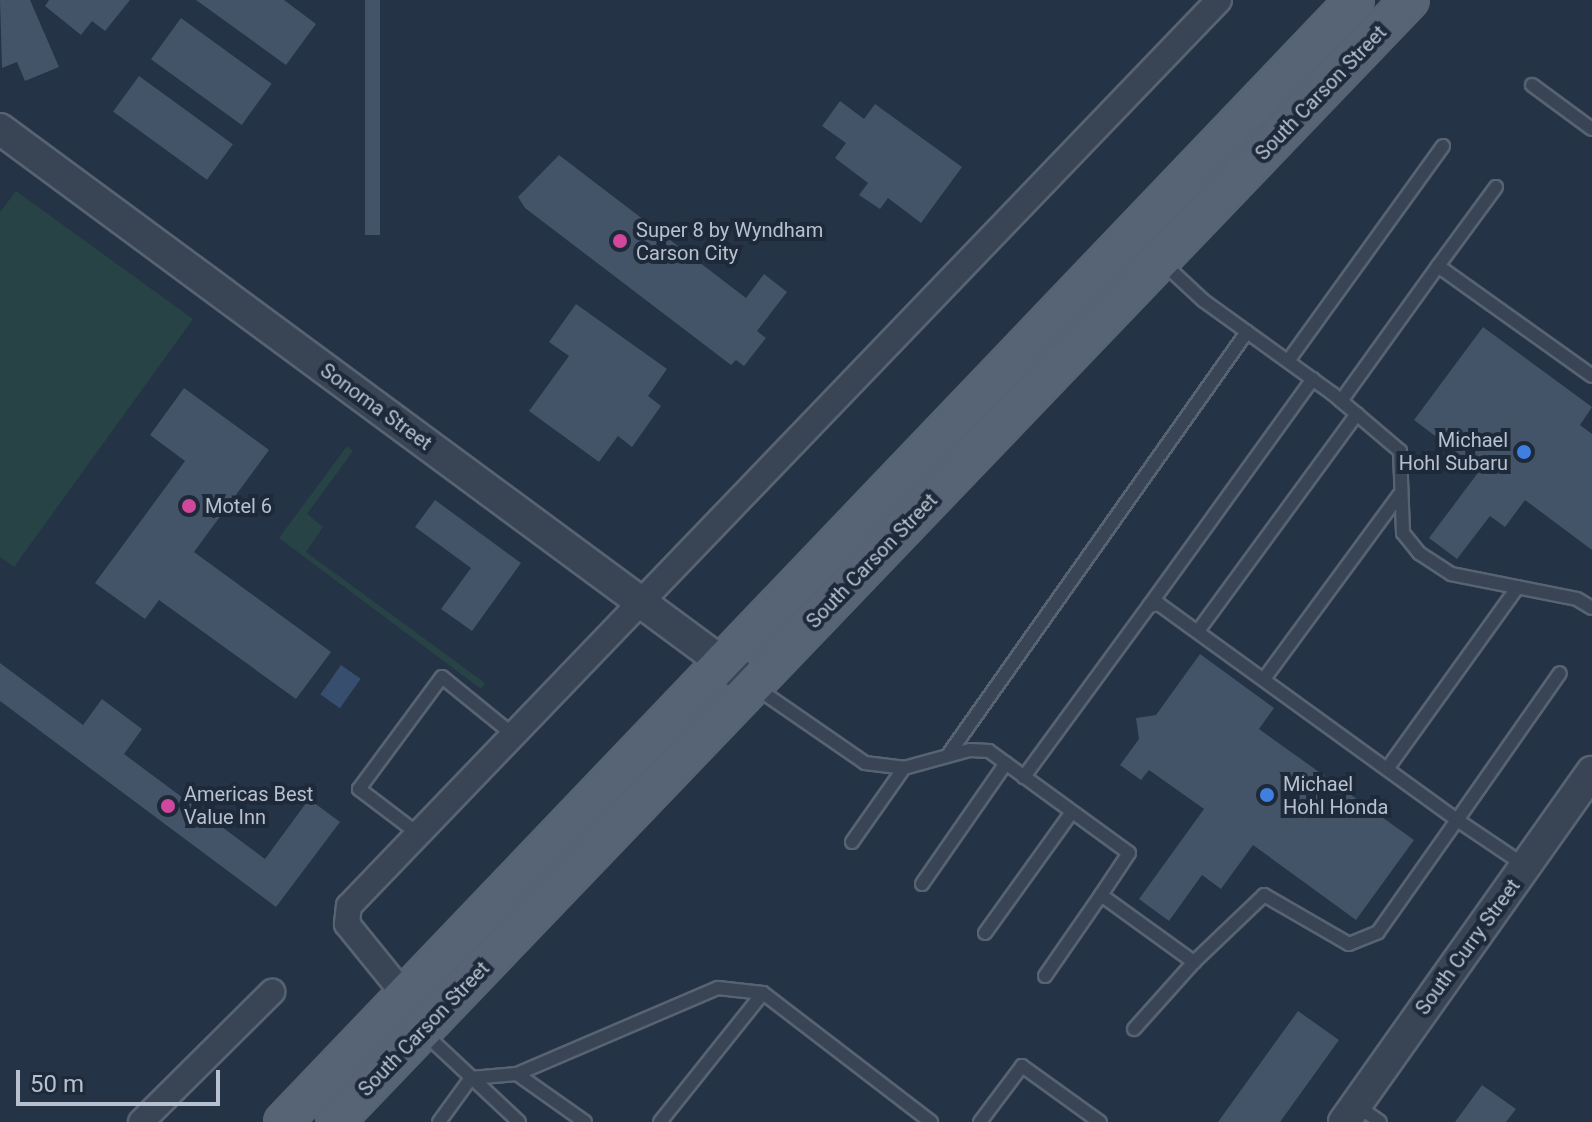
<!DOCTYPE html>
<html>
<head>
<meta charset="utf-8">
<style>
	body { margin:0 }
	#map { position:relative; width:1592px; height:1122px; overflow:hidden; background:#243345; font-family:Roboto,sans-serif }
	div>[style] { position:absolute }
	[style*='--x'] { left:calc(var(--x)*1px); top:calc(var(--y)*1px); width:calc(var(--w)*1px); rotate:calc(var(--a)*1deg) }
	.green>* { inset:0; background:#274346 }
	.water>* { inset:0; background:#374e6e; transform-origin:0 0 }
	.building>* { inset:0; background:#435368; transform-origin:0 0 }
	.roads { filter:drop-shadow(2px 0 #586372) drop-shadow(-2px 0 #586372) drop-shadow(0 2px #586372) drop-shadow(0 -2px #586372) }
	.service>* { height:12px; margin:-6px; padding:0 6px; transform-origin:6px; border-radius:6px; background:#394555 }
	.minor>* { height:24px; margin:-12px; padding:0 12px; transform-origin:12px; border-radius:12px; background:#394555 }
	.tertiary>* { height:30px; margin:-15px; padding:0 15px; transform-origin:15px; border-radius:15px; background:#394555 }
	.primary>* { height:36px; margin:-18px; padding:0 18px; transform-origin:18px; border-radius:18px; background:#576475 }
	.dots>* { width:22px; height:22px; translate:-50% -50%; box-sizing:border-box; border:4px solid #1e2a3a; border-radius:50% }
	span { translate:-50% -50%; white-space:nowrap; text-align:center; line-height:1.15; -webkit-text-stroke:8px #1e2a3a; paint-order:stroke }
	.street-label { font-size:20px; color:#b7c0ce }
	.poi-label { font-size:20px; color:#b7c0ce }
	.left { translate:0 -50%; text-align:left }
	.right { translate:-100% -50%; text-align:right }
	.scale { position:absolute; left:16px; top:1070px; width:204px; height:36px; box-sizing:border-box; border:4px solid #b7c0ce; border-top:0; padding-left:10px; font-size:24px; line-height:28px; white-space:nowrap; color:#b7c0ce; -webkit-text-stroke:6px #1e2a3a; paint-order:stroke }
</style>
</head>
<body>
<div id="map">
	<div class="green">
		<div style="clip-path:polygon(16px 191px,193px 319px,14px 567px,0 557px,0 212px)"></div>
		<div style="clip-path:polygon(347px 446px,353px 451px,307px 514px,323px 527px,306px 552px,485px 683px,481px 689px,279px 538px)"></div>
	</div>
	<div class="water">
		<div style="left:341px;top:665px;width:24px;height:36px;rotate:35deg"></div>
	</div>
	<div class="building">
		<div style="clip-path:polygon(0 0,30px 0,59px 67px,25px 81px,17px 62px,2px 68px)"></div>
		<div style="clip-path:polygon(49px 0,130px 0,105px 31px,92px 21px,81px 35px,45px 6px)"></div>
		<div style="clip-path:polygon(196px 0,284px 0,316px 24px,286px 65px)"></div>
		<div style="left:365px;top:0;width:15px;height:235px"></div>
		<div style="left:181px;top:18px;width:112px;height:51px;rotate:36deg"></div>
		<div style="left:139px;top:76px;width:116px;height:44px;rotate:36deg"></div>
		<div style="clip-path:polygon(840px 101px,864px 119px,875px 104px,962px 167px,921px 223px,888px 198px,880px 209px,859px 195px,868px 183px,835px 158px,846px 143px,822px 126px)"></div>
		<div style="clip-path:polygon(559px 155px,746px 298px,764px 274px,787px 292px,757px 331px,766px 338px,744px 366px,736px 360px,731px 365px,525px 208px,518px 197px)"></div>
		<div style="clip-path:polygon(576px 304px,667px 369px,648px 396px,661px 406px,632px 447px,618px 436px,599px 462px,529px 411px,569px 356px,549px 342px)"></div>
		<div style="clip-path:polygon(1483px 327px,1592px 407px,1580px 425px,1592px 434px,1592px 550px,1525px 500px,1505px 527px,1490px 516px,1457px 559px,1429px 538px,1480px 470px,1414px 420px)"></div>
		<div style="clip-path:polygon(184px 388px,269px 450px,194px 552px,331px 652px,296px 699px,159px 600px,145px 619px,95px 583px,185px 461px,150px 435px)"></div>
		<div style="clip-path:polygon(435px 500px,521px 563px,472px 631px,441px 609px,471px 568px,415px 527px)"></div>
		<div style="clip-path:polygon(1200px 654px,1274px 708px,1259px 729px,1414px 840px,1356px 920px,1253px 845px,1221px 889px,1202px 875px,1169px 921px,1139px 899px,1204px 809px,1149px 770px,1141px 780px,1120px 765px,1139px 739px,1136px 718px,1156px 715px)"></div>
		<div style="clip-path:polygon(0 663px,83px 725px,102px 699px,142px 729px,124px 754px,265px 859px,309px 799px,340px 822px,276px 907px,0 701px)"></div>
		<div style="clip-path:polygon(1298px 1011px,1339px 1040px,1280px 1122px,1218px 1122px)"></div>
		<div style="clip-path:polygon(1482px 1085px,1516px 1109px,1506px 1122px,1455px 1122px)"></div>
	</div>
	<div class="roads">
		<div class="service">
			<div style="--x:1532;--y:85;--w:74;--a:36.3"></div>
			<div style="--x:1162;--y:262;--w:57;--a:42.9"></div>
			<div style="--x:1204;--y:301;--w:159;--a:35.8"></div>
			<div style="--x:1333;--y:394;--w:88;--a:40.4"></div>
			<div style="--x:1400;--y:451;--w:82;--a:87.9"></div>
			<div style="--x:1403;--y:533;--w:26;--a:51"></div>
			<div style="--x:1419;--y:553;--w:38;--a:33"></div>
			<div style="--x:1451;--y:574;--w:128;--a:11.2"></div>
			<div style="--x:1577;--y:599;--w:17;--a:31"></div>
			<div style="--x:1438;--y:266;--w:98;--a:-53.7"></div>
			<div style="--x:1288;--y:361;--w:265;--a:-54.2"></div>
			<div style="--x:1341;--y:401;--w:166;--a:-54.3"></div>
			<div style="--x:1438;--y:266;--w:189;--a:35.5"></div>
			<div style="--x:1149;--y:606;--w:280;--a:-54.2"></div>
			<div style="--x:1198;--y:631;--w:269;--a:-53.8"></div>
			<div style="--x:1264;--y:679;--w:228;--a:-53.7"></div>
			<div style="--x:755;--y:687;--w:134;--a:34.6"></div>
			<div style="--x:865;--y:763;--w:39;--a:7"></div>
			<div style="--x:904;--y:768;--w:68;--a:-15.3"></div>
			<div style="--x:970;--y:750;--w:19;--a:3"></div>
			<div style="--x:989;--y:751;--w:173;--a:36.1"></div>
			<div style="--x:1129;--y:853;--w:50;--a:123.7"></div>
			<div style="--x:1101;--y:895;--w:115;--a:35.8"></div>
			<div style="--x:1194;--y:962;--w:97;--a:-43.7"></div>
			<div style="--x:1264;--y:895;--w:98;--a:30"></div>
			<div style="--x:1349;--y:944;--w:31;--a:-22"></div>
			<div style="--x:1378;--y:932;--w:137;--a:-54.8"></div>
			<div style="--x:1457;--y:820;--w:368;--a:-144.1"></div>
			<div style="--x:1159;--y:604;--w:10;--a:169"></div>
			<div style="--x:1149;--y:606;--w:212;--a:126.2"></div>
			<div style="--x:948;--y:755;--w:518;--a:-54.75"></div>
			<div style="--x:1387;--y:769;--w:224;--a:-54.3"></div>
			<div style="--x:417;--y:833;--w:73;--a:-142.8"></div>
			<div style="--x:359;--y:789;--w:139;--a:-53.5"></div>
			<div style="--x:442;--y:677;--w:89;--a:39.1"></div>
			<div style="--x:852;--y:842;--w:90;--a:-54.9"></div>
			<div style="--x:1524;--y:865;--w:81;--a:-146.1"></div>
			<div style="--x:1457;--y:820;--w:179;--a:-55"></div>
			<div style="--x:922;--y:884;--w:147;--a:-55.2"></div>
			<div style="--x:985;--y:933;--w:149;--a:-54.3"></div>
			<div style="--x:1045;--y:976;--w:98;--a:-55.3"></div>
			<div style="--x:1134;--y:1029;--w:90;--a:-48.2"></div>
			<div style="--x:424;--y:1033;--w:130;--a:43.1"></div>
			<div style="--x:1356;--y:1105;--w:29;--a:35"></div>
			<div style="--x:439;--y:1122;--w:54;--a:-54"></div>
			<div style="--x:471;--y:1078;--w:46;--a:-5"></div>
			<div style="--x:585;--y:1122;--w:83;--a:-144.8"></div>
			<div style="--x:517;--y:1074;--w:219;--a:-23.2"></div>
			<div style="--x:718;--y:988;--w:45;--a:6.3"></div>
			<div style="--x:763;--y:993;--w:212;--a:37.5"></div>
			<div style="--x:660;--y:1122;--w:165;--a:-51.4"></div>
			<div style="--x:980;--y:1122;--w:70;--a:-53.1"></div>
			<div style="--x:1022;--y:1066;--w:96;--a:35.7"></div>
		</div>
		<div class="minor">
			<div style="--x:403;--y:993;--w:89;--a:-129.1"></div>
			<div style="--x:347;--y:924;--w:18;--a:-84"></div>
			<div style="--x:349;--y:906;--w:1256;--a:-46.16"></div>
			<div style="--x:141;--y:1122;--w:185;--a:-44.8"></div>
		</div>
		<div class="tertiary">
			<div style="--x:0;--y:129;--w:936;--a:36.44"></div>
			<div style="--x:1344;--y:1122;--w:429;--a:-54.7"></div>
		</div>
		<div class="primary">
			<div style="--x:283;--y:1122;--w:1552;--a:-46.31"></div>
			<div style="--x:335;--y:1122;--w:1554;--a:-46.23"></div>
		</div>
	</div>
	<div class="dots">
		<div style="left:620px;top:241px;background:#d1479c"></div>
		<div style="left:1524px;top:452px;background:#3f7fe0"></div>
		<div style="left:189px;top:506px;background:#d1479c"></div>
		<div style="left:1267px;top:795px;background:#3f7fe0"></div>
		<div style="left:168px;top:806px;background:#d1479c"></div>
	</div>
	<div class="street-label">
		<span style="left:1321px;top:93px;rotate:-46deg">South Carson Street</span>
		<span style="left:376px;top:407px;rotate:36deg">Sonoma Street</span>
		<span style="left:872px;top:561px;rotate:-46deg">South Carson Street</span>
		<span style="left:1468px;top:947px;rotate:-54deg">South Curry Street</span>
		<span style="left:424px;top:1029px;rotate:-46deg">South Carson Street</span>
	</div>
	<div class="poi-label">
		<span class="left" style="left:636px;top:242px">Super 8 by Wyndham<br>Carson City</span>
		<span class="right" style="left:1508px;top:452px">Michael<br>Hohl Subaru</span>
		<span class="left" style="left:205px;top:506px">Motel 6</span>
		<span class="left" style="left:1283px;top:796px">Michael<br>Hohl Honda</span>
		<span class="left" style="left:184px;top:806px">Americas Best<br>Value Inn</span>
	</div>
	<div class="scale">50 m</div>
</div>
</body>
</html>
